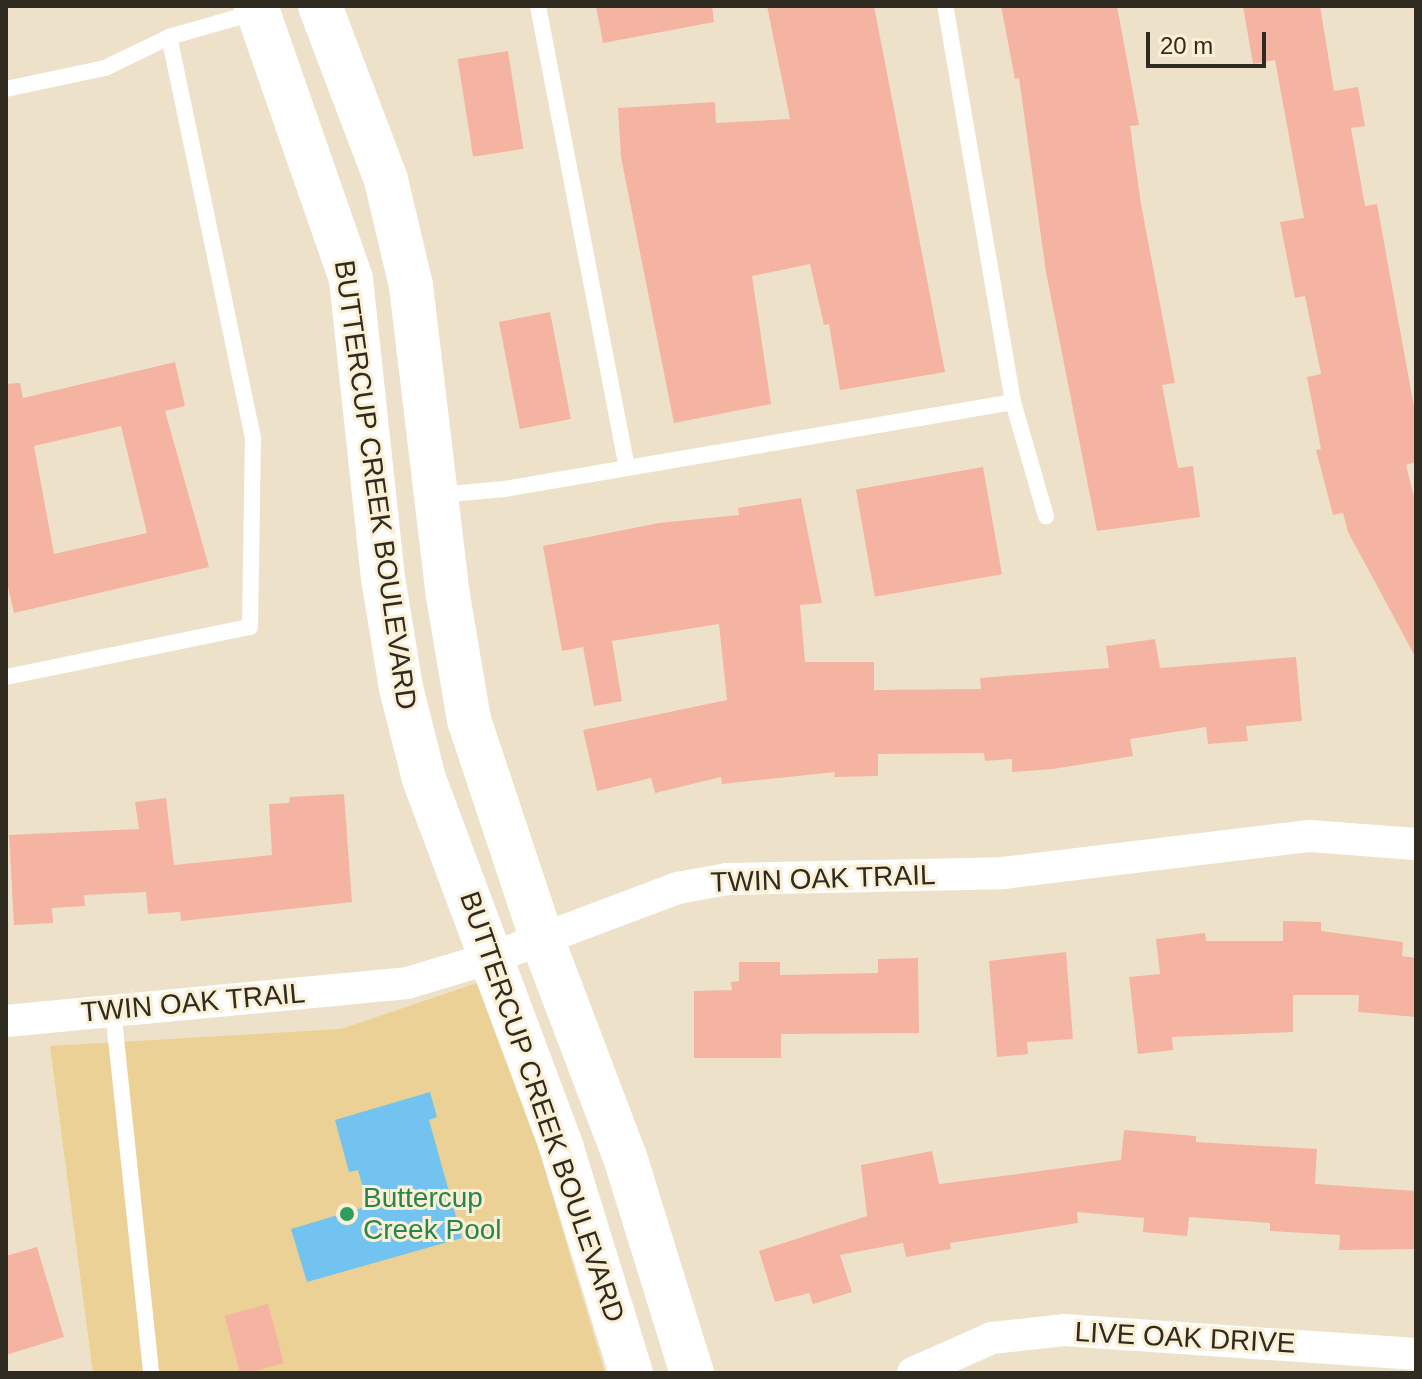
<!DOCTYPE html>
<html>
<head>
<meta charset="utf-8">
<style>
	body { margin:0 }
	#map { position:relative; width:1422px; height:1379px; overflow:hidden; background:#ede2c9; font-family:Arial,sans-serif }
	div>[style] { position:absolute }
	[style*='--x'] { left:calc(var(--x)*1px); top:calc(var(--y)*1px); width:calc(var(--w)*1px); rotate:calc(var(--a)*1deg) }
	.green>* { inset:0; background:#ebd195 }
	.water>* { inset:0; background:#72c3ef }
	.building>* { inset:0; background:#f5b4a1; transform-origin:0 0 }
	.path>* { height:5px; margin-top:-2.5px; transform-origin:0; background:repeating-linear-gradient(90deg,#948c7a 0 2px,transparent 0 8px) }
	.lane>* { height:16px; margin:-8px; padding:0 8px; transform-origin:8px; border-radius:8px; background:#fff }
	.street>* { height:32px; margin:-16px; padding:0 16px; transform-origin:16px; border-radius:16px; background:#fff }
	.secondary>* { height:44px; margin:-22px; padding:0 22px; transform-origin:22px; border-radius:22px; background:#fff }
	.dots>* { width:22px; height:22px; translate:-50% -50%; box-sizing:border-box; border:4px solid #fbf0d6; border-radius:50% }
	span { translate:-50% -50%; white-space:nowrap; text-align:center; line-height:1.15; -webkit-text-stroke:6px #fbf0d6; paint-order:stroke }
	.street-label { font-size:28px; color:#2f2b21 }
	.leisure-label { font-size:28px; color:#27864d }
	.left { translate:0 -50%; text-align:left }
	.frame { position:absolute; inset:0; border:8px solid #2f2b21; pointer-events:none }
	.scale { position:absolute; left:1146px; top:32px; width:120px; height:36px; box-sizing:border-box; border:4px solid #2f2b21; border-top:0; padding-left:10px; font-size:24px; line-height:28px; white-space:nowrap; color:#2f2b21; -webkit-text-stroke:6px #fbf0d6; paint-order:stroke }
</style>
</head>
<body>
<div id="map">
	<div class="green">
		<div style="clip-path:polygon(477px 983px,519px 1083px,605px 1373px,93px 1373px,50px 1046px,341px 1029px)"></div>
	</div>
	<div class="water">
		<div style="clip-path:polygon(430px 1092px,437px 1117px,429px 1120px,462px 1238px,307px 1282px,291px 1229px,368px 1206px,358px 1170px,349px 1172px,335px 1120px)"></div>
	</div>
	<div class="building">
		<div style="clip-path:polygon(596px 6px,712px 6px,714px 22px,603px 43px)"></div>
		<div style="clip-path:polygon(767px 6px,874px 6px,945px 372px,840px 390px,829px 324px,824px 325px,810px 264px,752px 276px,771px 404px,674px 423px,621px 157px,618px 108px,715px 102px,716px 123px,790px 119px)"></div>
		<div style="clip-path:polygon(1001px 6px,1117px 6px,1139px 125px,1130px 126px,1141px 204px,1175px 383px,1162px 385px,1178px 468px,1193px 466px,1200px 517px,1097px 531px,1046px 272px,1019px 78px,1015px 79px)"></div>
		<div style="clip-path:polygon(1243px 6px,1320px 6px,1334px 91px,1358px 87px,1365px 126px,1351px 128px,1365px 206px,1377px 204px,1416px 418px,1416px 462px,1406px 465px,1416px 505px,1416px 658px,1348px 532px,1343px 513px,1333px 515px,1316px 450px,1321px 449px,1307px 377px,1321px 374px,1305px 296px,1295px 298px,1280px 222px,1304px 218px,1275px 60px,1253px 64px)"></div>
		<div style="left:508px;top:51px;width:99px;height:51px;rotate:81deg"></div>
		<div style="left:550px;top:312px;width:109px;height:52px;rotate:79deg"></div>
		<div style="clip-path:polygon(evenodd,175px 362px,185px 406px,165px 411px,209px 567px,14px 613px,6px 578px,6px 384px,20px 383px,23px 398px,175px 362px,121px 426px,147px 533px,54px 554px,34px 446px,121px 426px)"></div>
		<div style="left:983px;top:467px;width:109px;height:129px;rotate:80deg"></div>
		<div style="clip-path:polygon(801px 498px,822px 603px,800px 605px,805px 662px,874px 662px,874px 690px,981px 689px,980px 678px,1109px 668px,1106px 646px,1155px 639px,1160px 668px,1296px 657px,1302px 721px,1246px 726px,1248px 741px,1208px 744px,1206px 727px,1130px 739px,1133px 756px,1053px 769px,1012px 772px,1012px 759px,985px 761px,984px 753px,878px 754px,878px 776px,834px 777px,835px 772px,722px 784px,721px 777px,655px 793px,651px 778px,597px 791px,583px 730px,727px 700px,719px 624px,612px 641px,622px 701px,594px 706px,583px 647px,562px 651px,543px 546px,659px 523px,739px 515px,738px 508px)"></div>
		<div style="clip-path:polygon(344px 794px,352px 902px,181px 921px,180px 912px,148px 914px,146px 892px,84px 895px,85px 906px,52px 908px,53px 923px,14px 925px,9px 835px,139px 829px,135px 802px,166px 798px,174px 865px,272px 855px,269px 804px,289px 803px,290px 797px)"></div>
		<div style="clip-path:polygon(1283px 921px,1321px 922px,1321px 931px,1403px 942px,1402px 956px,1416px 958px,1416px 1017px,1358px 1012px,1359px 995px,1293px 995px,1293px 1032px,1172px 1037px,1173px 1050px,1138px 1054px,1129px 977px,1160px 974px,1156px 939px,1205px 933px,1206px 941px,1283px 941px)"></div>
		<div style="clip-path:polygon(1066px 952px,1073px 1039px,1027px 1042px,1028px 1054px,997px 1057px,989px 961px)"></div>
		<div style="clip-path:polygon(918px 958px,919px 1033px,781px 1034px,781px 1058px,694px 1058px,694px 991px,732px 990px,731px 982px,739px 981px,739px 962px,780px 962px,780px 975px,878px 973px,878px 959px)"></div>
		<div style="clip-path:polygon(1124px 1130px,1196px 1136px,1196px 1142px,1317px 1149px,1315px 1184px,1416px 1191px,1416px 1249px,1339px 1250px,1340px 1235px,1270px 1231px,1270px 1223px,1189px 1217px,1187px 1236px,1143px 1232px,1144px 1218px,1077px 1212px,1078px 1223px,950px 1243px,951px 1249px,906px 1257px,903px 1243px,840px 1255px,852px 1292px,813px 1304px,809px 1293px,775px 1302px,759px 1251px,867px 1216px,861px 1165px,932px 1151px,939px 1184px,1010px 1175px,1121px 1160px)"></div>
		<div style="clip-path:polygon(37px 1247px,64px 1337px,6px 1355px,6px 1256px)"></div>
		<div style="left:268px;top:1304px;width:61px;height:45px;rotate:75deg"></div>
	</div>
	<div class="path">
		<div style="--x:254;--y:1371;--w:2;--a:63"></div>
	</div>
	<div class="lane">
		<div style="--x:538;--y:6;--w:470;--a:79.1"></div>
		<div style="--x:6;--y:89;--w:101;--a:-12"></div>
		<div style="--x:105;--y:68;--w:71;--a:-25.8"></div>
		<div style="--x:169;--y:37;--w:91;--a:-16"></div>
		<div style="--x:1013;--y:402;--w:119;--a:73.9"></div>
		<div style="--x:438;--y:495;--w:67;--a:-5.1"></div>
		<div style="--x:505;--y:489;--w:515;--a:-9.72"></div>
		<div style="--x:1013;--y:402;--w:402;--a:-99.7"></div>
		<div style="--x:6;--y:677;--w:249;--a:-11.6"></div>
		<div style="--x:250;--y:627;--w:189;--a:-89.1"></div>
		<div style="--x:253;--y:438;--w:410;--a:-101.8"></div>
		<div style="--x:113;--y:1010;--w:365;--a:84"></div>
	</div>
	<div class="street">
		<div style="--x:6;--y:1021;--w:403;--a:-5.4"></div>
		<div style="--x:407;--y:983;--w:91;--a:-16.6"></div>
		<div style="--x:494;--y:957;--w:197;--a:-20.6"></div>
		<div style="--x:678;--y:888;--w:50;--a:-10.4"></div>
		<div style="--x:727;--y:879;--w:276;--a:-1.2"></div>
		<div style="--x:1003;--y:873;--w:309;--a:-6.9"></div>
		<div style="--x:1310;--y:836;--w:106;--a:4.3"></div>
		<div style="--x:913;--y:1373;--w:86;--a:-23.9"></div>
		<div style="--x:992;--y:1338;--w:72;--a:-6.3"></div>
		<div style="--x:1064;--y:1330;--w:353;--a:3.9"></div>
	</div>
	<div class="secondary">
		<div style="--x:256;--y:6;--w:289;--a:70.8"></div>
		<div style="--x:351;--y:279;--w:301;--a:83.9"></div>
		<div style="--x:383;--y:578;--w:111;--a:80.7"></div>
		<div style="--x:401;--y:688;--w:94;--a:75.8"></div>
		<div style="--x:424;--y:779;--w:395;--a:69.5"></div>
		<div style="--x:562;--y:1149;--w:234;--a:72.9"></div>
		<div style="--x:320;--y:6;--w:186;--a:69.2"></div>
		<div style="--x:386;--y:180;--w:109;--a:76.7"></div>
		<div style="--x:411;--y:286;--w:306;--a:83.2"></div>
		<div style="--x:447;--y:590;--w:132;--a:80.4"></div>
		<div style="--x:469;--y:720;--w:231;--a:71.6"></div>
		<div style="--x:542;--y:939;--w:233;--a:69.2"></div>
		<div style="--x:625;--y:1157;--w:226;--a:72.8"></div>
	</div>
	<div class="dots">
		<div style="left:347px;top:1214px;background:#2e9e5b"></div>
	</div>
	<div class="street-label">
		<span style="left:375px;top:485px;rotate:82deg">BUTTERCUP CREEK BOULEVARD</span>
		<span style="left:823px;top:879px;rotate:-2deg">TWIN OAK TRAIL</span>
		<span style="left:193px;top:1003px;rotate:-5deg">TWIN OAK TRAIL</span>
		<span style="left:542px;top:1107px;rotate:71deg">BUTTERCUP CREEK BOULEVARD</span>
		<span style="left:1185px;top:1338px;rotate:3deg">LIVE OAK DRIVE</span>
	</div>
	<div class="leisure-label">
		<span class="left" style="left:363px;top:1214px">Buttercup<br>Creek Pool</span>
	</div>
	<div class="frame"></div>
	<div class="scale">20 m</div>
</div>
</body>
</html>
